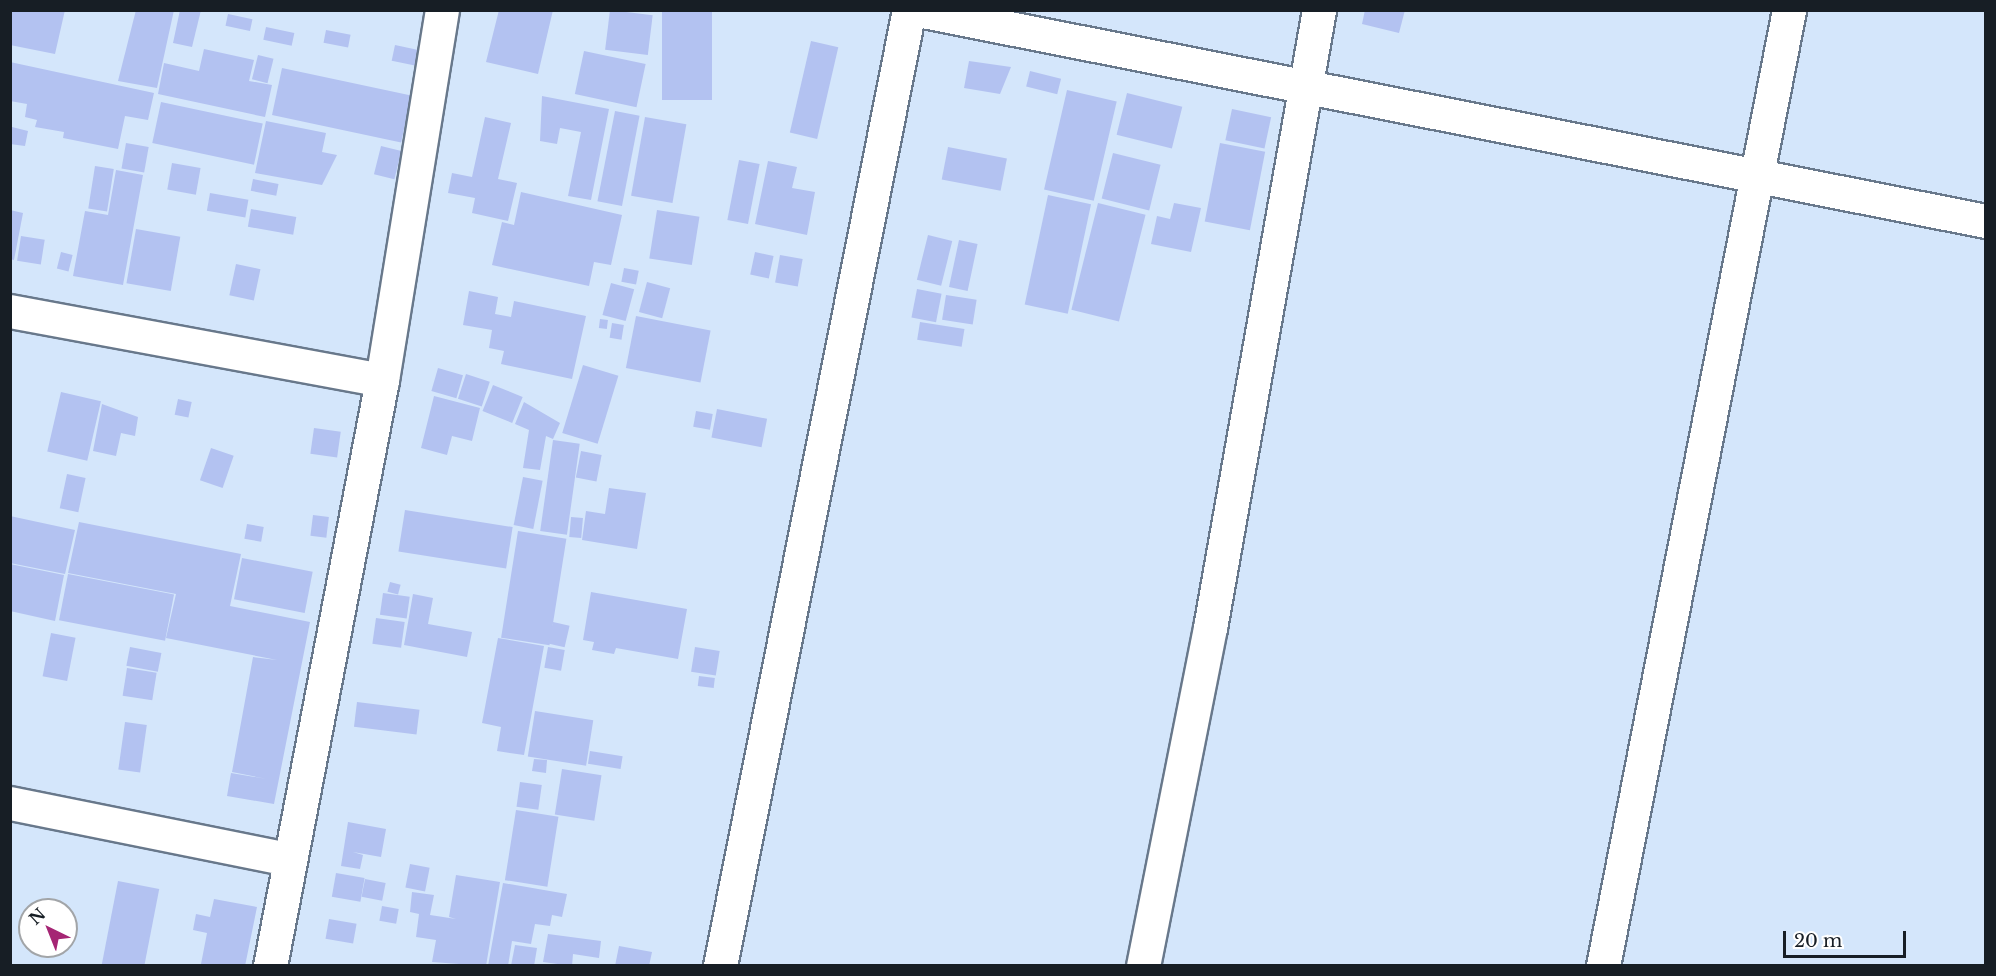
<!DOCTYPE html>
<html>
<head>
<meta charset="utf-8">
<style>
	body { margin:0 }
	#map { position:relative; width:1996px; height:976px; overflow:hidden; background:#d4e6fb; font-family:"Libre Baskerville",serif }
	div>[style] { position:absolute }
	[style*='--x'] { left:calc(var(--x)*1px); top:calc(var(--y)*1px); width:calc(var(--w)*1px); rotate:calc(var(--a)*1deg) }
	.building>* { inset:0; background:#b3c2f1; transform-origin:0 0 }
	.roads { filter:drop-shadow(2px 0 #68788b) drop-shadow(-2px 0 #68788b) drop-shadow(0 2px #68788b) drop-shadow(0 -2px #68788b) }
	.minor>* { height:33px; margin:-16.5px; padding:0 16.5px; transform-origin:16.5px; border-radius:16.5px; background:#fff }
	span { translate:-50% -50%; white-space:nowrap; text-align:center; line-height:1.15; -webkit-text-stroke:4.5px #fff; paint-order:stroke }
	.frame { position:absolute; inset:0; border:12px solid #171e25; pointer-events:none }
	.north { position:absolute; left:18px; top:898px; width:60px; height:60px; box-sizing:border-box; background:#fff; border:2px solid #a2a5a8; border-radius:50%; rotate:317deg; font-size:16px; font-weight:700; line-height:24px; text-align:center; color:#171e25 }
	.north::after { content:''; display:block; margin:auto; width:21px; height:27px; background:#a52574; clip-path:polygon(50% 0,100% 100%,50% 72%,0 100%) }
	.scale { position:absolute; left:1783px; top:931px; width:123px; height:27px; box-sizing:border-box; border:3px solid #171e25; border-top:0; padding-left:8px; font-size:18px; line-height:21px; white-space:nowrap; color:#171e25; -webkit-text-stroke:4px #fff; paint-order:stroke }
</style>
</head>
<body>
<div id="map">
	<div class="building">
		<div style="clip-path:polygon(10px 10px,65px 10px,55px 54px,10px 45px)"></div>
		<div style="clip-path:polygon(136px 10px,174px 10px,157px 88px,118px 81px)"></div>
		<div style="clip-path:polygon(180px 10px,201px 10px,192px 47px,173px 43px)"></div>
		<div style="clip-path:polygon(499px 10px,553px 10px,538px 74px,486px 62px)"></div>
		<div style="left:610px;top:10px;width:43px;height:40px;rotate:7deg"></div>
		<div style="left:662px;top:10px;width:50px;height:90px"></div>
		<div style="clip-path:polygon(1365px 10px,1405px 10px,1399px 33px,1362px 24px)"></div>
		<div style="left:228px;top:14px;width:25px;height:12px;rotate:12deg"></div>
		<div style="left:266px;top:27px;width:29px;height:13px;rotate:12deg"></div>
		<div style="left:326px;top:30px;width:25px;height:13px;rotate:11deg"></div>
		<div style="left:811px;top:41px;width:28px;height:94px;rotate:13deg"></div>
		<div style="left:395px;top:45px;width:25px;height:16px;rotate:12deg"></div>
		<div style="clip-path:polygon(204px 49px,254px 60px,249px 81px,272px 85px,265px 117px,158px 94px,164px 63px,199px 71px)"></div>
		<div style="left:584px;top:51px;width:63px;height:44px;rotate:12deg"></div>
		<div style="left:258px;top:55px;width:16px;height:25px;rotate:14deg"></div>
		<div style="clip-path:polygon(969px 61px,1011px 67px,1000px 94px,964px 88px)"></div>
		<div style="clip-path:polygon(10px 62px,154px 93px,148px 120px,125px 116px,118px 149px,63px 138px,64px 132px,35px 127px,37px 120px,25px 117px,27px 104px,10px 101px)"></div>
		<div style="left:282px;top:68px;width:132px;height:48px;rotate:12deg"></div>
		<div style="left:1030px;top:71px;width:32px;height:16px;rotate:14deg"></div>
		<div style="left:1067px;top:90px;width:51px;height:102px;rotate:13deg"></div>
		<div style="left:1127px;top:93px;width:57px;height:43px;rotate:14deg"></div>
		<div style="clip-path:polygon(542px 96px,609px 109px,591px 200px,568px 196px,581px 132px,560px 128px,557px 144px,540px 141px)"></div>
		<div style="left:161px;top:102px;width:104px;height:42px;rotate:12deg"></div>
		<div style="left:1232px;top:109px;width:40px;height:32px;rotate:12deg"></div>
		<div style="left:615px;top:111px;width:25px;height:92px;rotate:11deg"></div>
		<div style="clip-path:polygon(485px 117px,511px 123px,498px 179px,517px 183px,508px 221px,472px 213px,475px 198px,448px 193px,452px 173px,472px 177px)"></div>
		<div style="left:645px;top:117px;width:42px;height:80px;rotate:10deg"></div>
		<div style="clip-path:polygon(266px 121px,326px 133px,322px 152px,337px 155px,322px 185px,255px 173px)"></div>
		<div style="clip-path:polygon(12px 127px,28px 131px,25px 146px,10px 144px)"></div>
		<div style="left:126px;top:143px;width:23px;height:26px;rotate:10deg"></div>
		<div style="left:1220px;top:143px;width:46px;height:80px;rotate:11deg"></div>
		<div style="left:381px;top:146px;width:21px;height:29px;rotate:14deg"></div>
		<div style="left:948px;top:147px;width:60px;height:33px;rotate:11deg"></div>
		<div style="left:1113px;top:153px;width:49px;height:47px;rotate:14deg"></div>
		<div style="left:739px;top:160px;width:21px;height:61px;rotate:11deg"></div>
		<div style="clip-path:polygon(768px 161px,797px 167px,792px 188px,815px 192px,807px 235px,755px 224px)"></div>
		<div style="left:172px;top:163px;width:29px;height:27px;rotate:10deg"></div>
		<div style="left:95px;top:166px;width:19px;height:43px;rotate:9deg"></div>
		<div style="clip-path:polygon(116px 170px,143px 175px,123px 285px,73px 276px,85px 211px,108px 215px)"></div>
		<div style="left:253px;top:179px;width:26px;height:12px;rotate:11deg"></div>
		<div style="clip-path:polygon(521px 192px,622px 215px,611px 265px,594px 262px,589px 286px,492px 265px,502px 222px,514px 225px)"></div>
		<div style="left:210px;top:193px;width:39px;height:18px;rotate:10deg"></div>
		<div style="left:1048px;top:195px;width:44px;height:112px;rotate:12deg"></div>
		<div style="left:1098px;top:203px;width:49px;height:110px;rotate:14deg"></div>
		<div style="clip-path:polygon(1174px 203px,1201px 208px,1191px 252px,1151px 244px,1157px 216px,1170px 219px)"></div>
		<div style="left:251px;top:209px;width:46px;height:18px;rotate:10deg"></div>
		<div style="clip-path:polygon(10px 210px,23px 213px,14px 260px,10px 259px)"></div>
		<div style="left:657px;top:210px;width:43px;height:49px;rotate:9deg"></div>
		<div style="left:136px;top:229px;width:45px;height:55px;rotate:10deg"></div>
		<div style="left:928px;top:235px;width:25px;height:46px;rotate:14deg"></div>
		<div style="left:21px;top:236px;width:24px;height:25px;rotate:9deg"></div>
		<div style="left:959px;top:240px;width:19px;height:48px;rotate:12deg"></div>
		<div style="left:61px;top:252px;width:12px;height:17px;rotate:14deg"></div>
		<div style="left:755px;top:252px;width:19px;height:23px;rotate:12deg"></div>
		<div style="left:780px;top:255px;width:23px;height:28px;rotate:10deg"></div>
		<div style="left:236px;top:264px;width:25px;height:32px;rotate:12deg"></div>
		<div style="left:624px;top:268px;width:15px;height:14px;rotate:11deg"></div>
		<div style="left:647px;top:282px;width:24px;height:31px;rotate:15deg"></div>
		<div style="left:611px;top:283px;width:24px;height:33px;rotate:15deg"></div>
		<div style="left:917px;top:289px;width:25px;height:29px;rotate:11deg"></div>
		<div style="clip-path:polygon(469px 291px,498px 297px,495px 314px,511px 317px,514px 301px,586px 316px,572px 379px,501px 364px,504px 351px,489px 348px,492px 330px,463px 325px)"></div>
		<div style="left:946px;top:295px;width:31px;height:25px;rotate:9deg"></div>
		<div style="left:636px;top:316px;width:76px;height:53px;rotate:11deg"></div>
		<div style="left:600px;top:319px;width:8px;height:9px;rotate:7deg"></div>
		<div style="left:920px;top:322px;width:45px;height:18px;rotate:9deg"></div>
		<div style="left:612px;top:323px;width:12px;height:15px;rotate:9deg"></div>
		<div style="left:583px;top:365px;width:37px;height:71px;rotate:17deg"></div>
		<div style="left:438px;top:368px;width:26px;height:24px;rotate:16deg"></div>
		<div style="left:466px;top:374px;width:25px;height:26px;rotate:18deg"></div>
		<div style="left:493px;top:385px;width:32px;height:28px;rotate:22deg"></div>
		<div style="left:61px;top:392px;width:41px;height:61px;rotate:13deg"></div>
		<div style="clip-path:polygon(434px 396px,480px 408px,472px 441px,452px 436px,447px 455px,421px 448px)"></div>
		<div style="left:178px;top:399px;width:14px;height:16px;rotate:12deg"></div>
		<div style="clip-path:polygon(524px 402px,560px 423px,553px 439px,546px 436px,540px 470px,523px 468px,529px 430px,515px 424px)"></div>
		<div style="clip-path:polygon(102px 404px,138px 417px,135px 436px,121px 433px,116px 456px,93px 451px)"></div>
		<div style="left:717px;top:409px;width:51px;height:29px;rotate:11deg"></div>
		<div style="left:696px;top:411px;width:17px;height:16px;rotate:10deg"></div>
		<div style="left:314px;top:428px;width:27px;height:26px;rotate:8deg"></div>
		<div style="left:553px;top:440px;width:27px;height:92px;rotate:8deg"></div>
		<div style="left:211px;top:448px;width:24px;height:34px;rotate:19deg"></div>
		<div style="left:581px;top:451px;width:21px;height:27px;rotate:11deg"></div>
		<div style="left:67px;top:474px;width:19px;height:35px;rotate:12deg"></div>
		<div style="left:523px;top:477px;width:20px;height:49px;rotate:11deg"></div>
		<div style="clip-path:polygon(609px 488px,646px 493px,637px 549px,582px 540px,586px 511px,605px 514px)"></div>
		<div style="left:405px;top:510px;width:109px;height:42px;rotate:9deg"></div>
		<div style="left:313px;top:515px;width:16px;height:21px;rotate:7deg"></div>
		<div style="clip-path:polygon(10px 516px,75px 530px,65px 574px,10px 563px)"></div>
		<div style="left:571px;top:517px;width:12px;height:20px;rotate:5deg"></div>
		<div style="clip-path:polygon(79px 522px,241px 554px,230px 606px,310px 622px,274px 804px,227px 796px,231px 773px,267px 779px,232px 772px,253px 657px,277px 660px,166px 638px,176px 594px,68px 573px)"></div>
		<div style="left:247px;top:524px;width:17px;height:15px;rotate:10deg"></div>
		<div style="left:518px;top:531px;width:49px;height:108px;rotate:9deg"></div>
		<div style="left:242px;top:558px;width:72px;height:42px;rotate:11deg"></div>
		<div style="clip-path:polygon(10px 564px,64px 575px,55px 621px,10px 611px)"></div>
		<div style="left:68px;top:574px;width:108px;height:47px;rotate:11deg"></div>
		<div style="left:390px;top:582px;width:11px;height:10px;rotate:15deg"></div>
		<div style="clip-path:polygon(591px 592px,687px 609px,678px 659px,616px 648px,614px 654px,592px 650px,594px 642px,583px 640px)"></div>
		<div style="left:383px;top:593px;width:27px;height:22px;rotate:8deg"></div>
		<div style="clip-path:polygon(413px 594px,433px 598px,428px 624px,472px 632px,467px 657px,404px 645px)"></div>
		<div style="left:376px;top:618px;width:29px;height:26px;rotate:8deg"></div>
		<div style="left:553px;top:622px;width:17px;height:22px;rotate:13deg"></div>
		<div style="left:51px;top:633px;width:25px;height:44px;rotate:11deg"></div>
		<div style="clip-path:polygon(498px 638px,544px 646px,524px 755px,497px 751px,501px 727px,482px 723px)"></div>
		<div style="left:130px;top:647px;width:32px;height:19px;rotate:11deg"></div>
		<div style="left:548px;top:647px;width:17px;height:21px;rotate:10deg"></div>
		<div style="left:695px;top:647px;width:25px;height:25px;rotate:9deg"></div>
		<div style="left:127px;top:668px;width:30px;height:28px;rotate:9deg"></div>
		<div style="left:699px;top:676px;width:16px;height:10px;rotate:7deg"></div>
		<div style="left:357px;top:702px;width:63px;height:25px;rotate:7deg"></div>
		<div style="left:535px;top:711px;width:59px;height:46px;rotate:9deg"></div>
		<div style="left:125px;top:722px;width:22px;height:48px;rotate:8deg"></div>
		<div style="left:590px;top:751px;width:33px;height:13px;rotate:9deg"></div>
		<div style="clip-path:polygon(534px 759px,547px 760px,546px 773px,532px 771px)"></div>
		<div style="left:562px;top:769px;width:40px;height:46px;rotate:9deg"></div>
		<div style="left:520px;top:782px;width:22px;height:25px;rotate:8deg"></div>
		<div style="left:516px;top:810px;width:43px;height:71px;rotate:9deg"></div>
		<div style="clip-path:polygon(348px 822px,386px 829px,381px 857px,353px 852px,363px 855px,360px 869px,341px 866px)"></div>
		<div style="left:410px;top:864px;width:20px;height:24px;rotate:11deg"></div>
		<div style="left:336px;top:873px;width:29px;height:24px;rotate:10deg"></div>
		<div style="clip-path:polygon(456px 875px,500px 882px,486px 966px,432px 962px,436px 940px,416px 937px,419px 914px,410px 912px,412px 892px,434px 895px,430px 915px,456px 919px,449px 917px)"></div>
		<div style="left:365px;top:879px;width:21px;height:18px;rotate:11deg"></div>
		<div style="left:118px;top:881px;width:42px;height:87px;rotate:11deg"></div>
		<div style="clip-path:polygon(503px 883px,567px 894px,562px 917px,552px 915px,550px 926px,535px 924px,531px 944px,512px 941px,508px 966px,488px 966px)"></div>
		<div style="clip-path:polygon(214px 899px,257px 907px,245px 966px,189px 966px,201px 964px,207px 933px,193px 930px,196px 914px,210px 917px)"></div>
		<div style="left:382px;top:906px;width:17px;height:15px;rotate:10deg"></div>
		<div style="left:329px;top:919px;width:28px;height:20px;rotate:10deg"></div>
		<div style="clip-path:polygon(548px 934px,601px 941px,599px 958px,573px 954px,572px 966px,543px 962px)"></div>
		<div style="clip-path:polygon(515px 945px,537px 948px,534px 966px,511px 966px)"></div>
		<div style="clip-path:polygon(619px 946px,652px 952px,649px 966px,615px 966px)"></div>
	</div>
	<div class="roads">
		<div class="minor">
			<div style="--x:918;--y:10;--w:1089;--a:11.18"></div>
			<div style="--x:10;--y:311;--w:378;--a:10.5"></div>
			<div style="--x:10;--y:803;--w:284;--a:11.4"></div>
			<div style="--x:270;--y:966;--w:597;--a:-79.18"></div>
			<div style="--x:382;--y:380;--w:375;--a:-80.8"></div>
			<div style="--x:720;--y:966;--w:975;--a:-78.82"></div>
			<div style="--x:1143;--y:966;--w:345;--a:-78.8"></div>
			<div style="--x:1210;--y:628;--w:628;--a:-80"></div>
			<div style="--x:1603;--y:966;--w:974;--a:-78.99"></div>
		</div>
	</div>
	<div class="frame"></div>
	<div class="north">N</div>
	<div class="scale">20 m</div>
</div>
</body>
</html>
